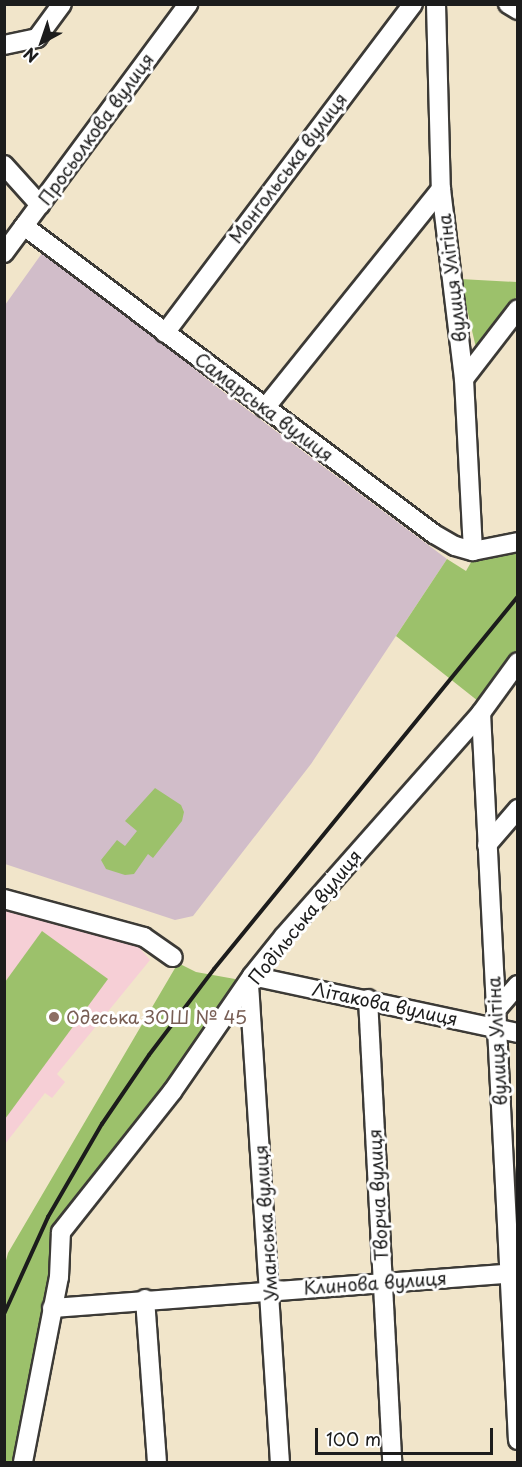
<!DOCTYPE html>
<html>
<head>
<meta charset="utf-8">
<style>
	body { margin:0 }
	#map { position:relative; width:522px; height:1467px; overflow:hidden; background:#f1e5ca; font-family:"Playpen Sans",sans-serif }
	div>[style] { position:absolute }
	[style*='--x'] { left:calc(var(--x)*1px); top:calc(var(--y)*1px); width:calc(var(--w)*1px); rotate:calc(var(--a)*1deg) }
	.built>* { inset:0; background:#f6cfd6 }
	.industrial>* { inset:0; background:#d1bdc9 }
	.green>* { inset:0; background:#9cc16b }
	.roads { filter:drop-shadow(2px 0 #3c3a36) drop-shadow(-2px 0 #3c3a36) drop-shadow(0 2px #3c3a36) drop-shadow(0 -2px #3c3a36) }
	.minor>* { height:18px; margin:-9px; padding:0 9px; transform-origin:9px; border-radius:9px; background:#fff }
	.rail>* { height:4px; margin:-2px; padding:0 2px; transform-origin:2px; border-radius:2px; background:#1c1c1c }
	.dots>* { width:16px; height:16px; translate:-50% -50%; box-sizing:border-box; border:3px solid #fff; border-radius:50% }
	span { translate:-50% -50%; white-space:nowrap; text-align:center; line-height:1.15; -webkit-text-stroke:6px #fff; paint-order:stroke }
	.street-label { font-size:18px; color:#1c1c1c }
	.education-label { font-size:18px; color:#785e54 }
	.left { translate:0 -50%; text-align:left }
	.frame { position:absolute; inset:0; border:6px solid #1c1c1c; pointer-events:none }
	.north { position:absolute; left:12px; top:12px; width:60px; height:60px; -webkit-text-stroke:4px #fff; paint-order:stroke; rotate:220deg; font-size:16px; font-weight:700; line-height:24px; text-align:center; color:#1c1c1c }
	.north::after { content:''; display:block; margin:auto; width:21px; height:27px; background:#1c1c1c; clip-path:polygon(50% 0,100% 100%,50% 72%,0 100%) }
	.scale { position:absolute; left:315px; top:1428px; width:178px; height:27px; box-sizing:border-box; border:3px solid #1c1c1c; border-top:0; padding-left:8px; font-size:18px; line-height:21px; white-space:nowrap; color:#1c1c1c; -webkit-text-stroke:4px #fff; paint-order:stroke }
</style>
</head>
<body>
<div id="map">
	<div class="built">
		<div style="clip-path:polygon(5px 909px,136px 944px,150px 960px,57px 1074px,65px 1082px,52px 1098px,45px 1093px,5px 1144px)"></div>
	</div>
	<div class="industrial">
		<div style="clip-path:polygon(45px 249px,217px 387px,447px 559px,311px 764px,193px 916px,175px 920px,5px 864px,5px 305px)"></div>
	</div>
	<div class="green">
		<div style="clip-path:polygon(460px 279px,517px 282px,517px 296px,477px 352px)"></div>
		<div style="clip-path:polygon(517px 548px,517px 653px,478px 701px,396px 636px,447px 559px,466px 571px,474px 557px)"></div>
		<div style="clip-path:polygon(155px 788px,181px 805px,184px 812px,182px 821px,153px 858px,148px 854px,134px 874px,125px 875px,106px 869px,101px 860px,117px 840px,125px 846px,137px 831px,125px 821px)"></div>
		<div style="clip-path:polygon(42px 931px,108px 979px,5px 1119px,5px 982px)"></div>
		<div style="clip-path:polygon(178px 963px,196px 972px,235px 979px,240px 990px,59px 1233px,23px 1462px,5px 1462px,4px 1268px,8px 1253px)"></div>
	</div>
	<div class="roads">
		<div class="minor">
			<div style="--x:436;--y:4;--w:185;--a:88.5"></div>
			<div style="--x:441;--y:189;--w:191;--a:83.1"></div>
			<div style="--x:464;--y:379;--w:172;--a:87"></div>
			<div style="--x:508;--y:4;--w:12;--a:31"></div>
			<div style="--x:4;--y:45;--w:34;--a:-12"></div>
			<div style="--x:37;--y:38;--w:42;--a:-53.7"></div>
			<div style="--x:4;--y:165;--w:54;--a:48"></div>
			<div style="--x:24;--y:226;--w:513;--a:36.91"></div>
			<div style="--x:434;--y:534;--w:24;--a:30"></div>
			<div style="--x:455;--y:546;--w:19;--a:16"></div>
			<div style="--x:473;--y:551;--w:46;--a:-11.3"></div>
			<div style="--x:4;--y:253;--w:310;--a:-53.5"></div>
			<div style="--x:165;--y:333;--w:412;--a:-53"></div>
			<div style="--x:464;--y:379;--w:88;--a:-52.4"></div>
			<div style="--x:265;--y:408;--w:281;--a:-51.2"></div>
			<div style="--x:481;--y:713;--w:728;--a:87.09"></div>
			<div style="--x:487;--y:845;--w:48;--a:-49.3"></div>
			<div style="--x:4;--y:899;--w:145;--a:15.2"></div>
			<div style="--x:144;--y:937;--w:35;--a:35"></div>
			<div style="--x:252;--y:976;--w:272;--a:12.1"></div>
			<div style="--x:249;--y:984;--w:479;--a:86.3"></div>
			<div style="--x:368;--y:999;--w:464;--a:87"></div>
			<div style="--x:496;--y:1010;--w:33;--a:-49"></div>
			<div style="--x:145;--y:1299;--w:163;--a:85.8"></div>
			<div style="--x:52;--y:1308;--w:467;--a:-4.3"></div>
			<div style="--x:23;--y:1462;--w:188;--a:-79"></div>
			<div style="--x:59;--y:1277;--w:45;--a:-87.5"></div>
			<div style="--x:61;--y:1232;--w:179;--a:-51.6"></div>
			<div style="--x:172;--y:1092;--w:141;--a:-55.4"></div>
			<div style="--x:252;--y:976;--w:51;--a:-51.3"></div>
			<div style="--x:284;--y:936;--w:298;--a:-48.5"></div>
			<div style="--x:481;--y:713;--w:63;--a:-54"></div>
		</div>
	</div>
	<div class="rail">
		<div style="--x:4;--y:1314;--w:107;--a:-65.6"></div>
		<div style="--x:48;--y:1217;--w:108;--a:-59.9"></div>
		<div style="--x:102;--y:1124;--w:83;--a:-55.7"></div>
		<div style="--x:149;--y:1055;--w:108;--a:-52.9"></div>
		<div style="--x:214;--y:969;--w:481;--a:-50.8"></div>
	</div>
	<div class="dots">
		<div style="left:54px;top:1017px;background:#8d6e63"></div>
	</div>
	<div class="street-label">
		<span style="left:96px;top:129px;rotate:-54deg">Просьолкова вулиця</span>
		<span style="left:288px;top:168px;rotate:-53deg">Монгольська вулиця</span>
		<span style="left:452px;top:278px;rotate:-97deg">вулиця Улітіна</span>
		<span style="left:264px;top:407px;rotate:37deg">Самарська вулиця</span>
		<span style="left:305px;top:917px;rotate:-51deg">Подільська вулиця</span>
		<span style="left:385px;top:1004px;rotate:12deg">Літакова вулиця</span>
		<span style="left:497px;top:1041px;rotate:-93deg">вулиця Улітіна</span>
		<span style="left:378px;top:1195px;rotate:-93deg">Творча вулиця</span>
		<span style="left:266px;top:1223px;rotate:-94deg">Уманська вулиця</span>
		<span style="left:375px;top:1283px;rotate:-4deg">Клинова вулиця</span>
	</div>
	<div class="education-label">
		<span class="left" style="left:66px;top:1017px">Одеська ЗОШ № 45</span>
	</div>
	<div class="frame"></div>
	<div class="north">N</div>
	<div class="scale">100 m</div>
</div>
</body>
</html>
